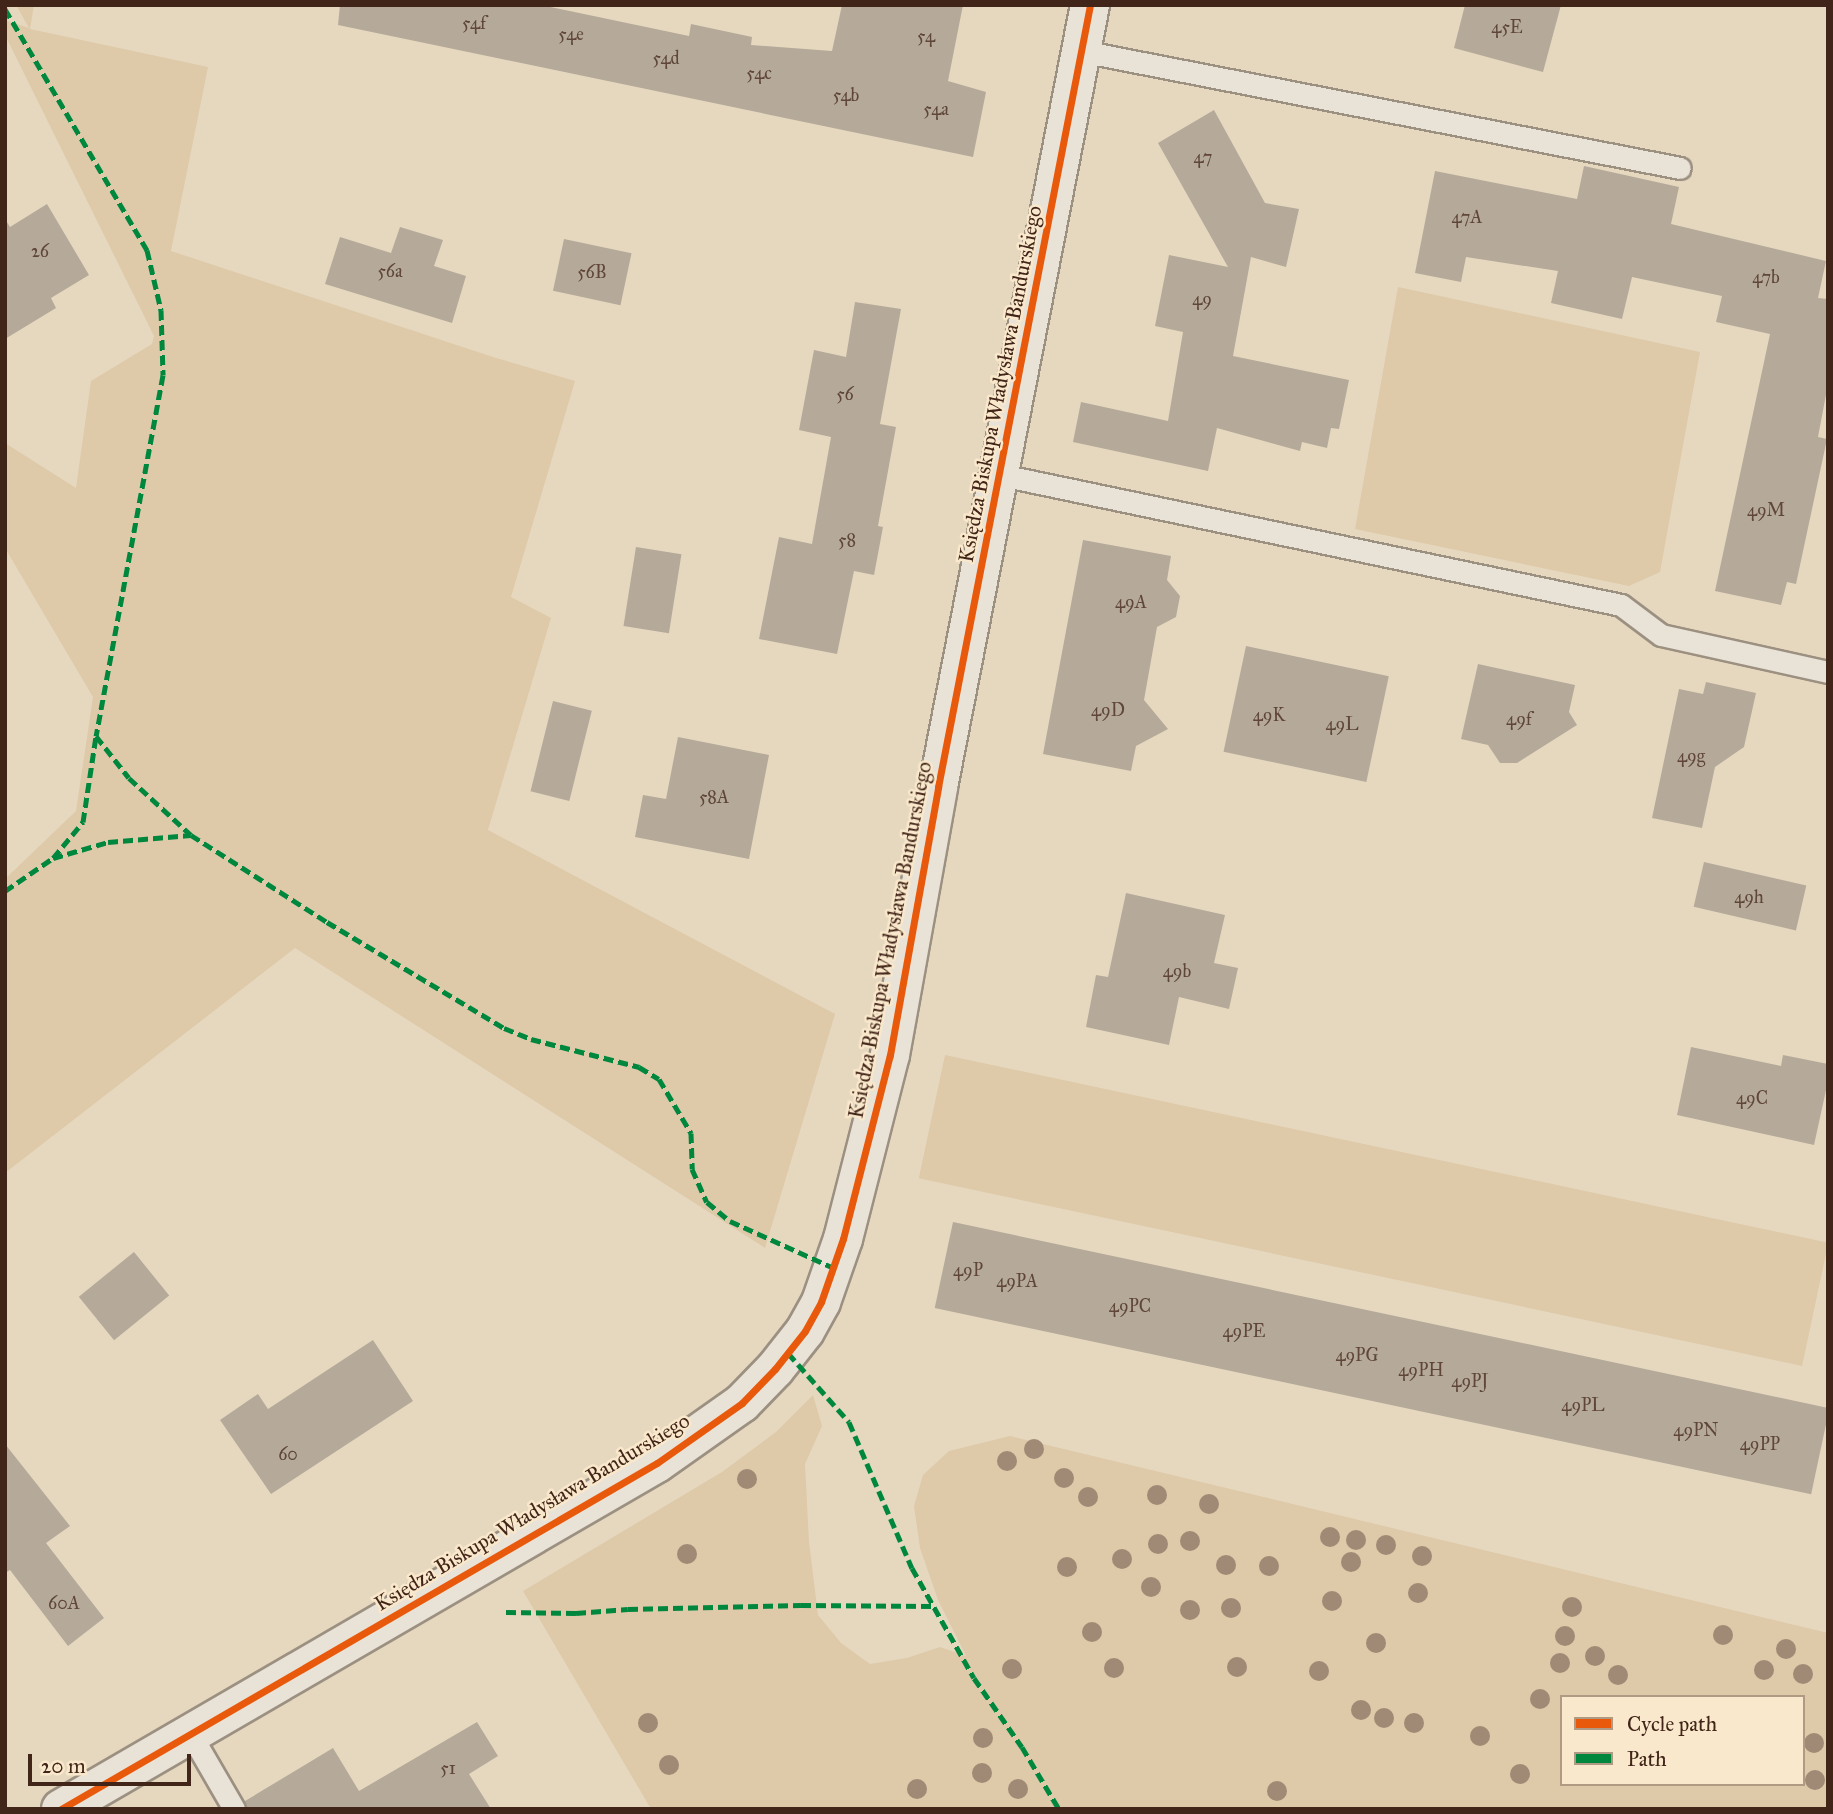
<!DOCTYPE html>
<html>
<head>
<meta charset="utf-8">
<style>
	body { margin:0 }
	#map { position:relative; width:1833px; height:1814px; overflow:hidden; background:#e6d8bf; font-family:"IM FELL Great Primer",serif }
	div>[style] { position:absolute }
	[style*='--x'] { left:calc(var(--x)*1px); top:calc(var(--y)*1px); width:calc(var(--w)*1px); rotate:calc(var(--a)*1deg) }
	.green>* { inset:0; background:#dec9a8; transform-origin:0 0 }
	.building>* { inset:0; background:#b5aa99; transform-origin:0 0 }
	.roads { filter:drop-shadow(2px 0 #9c9081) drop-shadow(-2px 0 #9c9081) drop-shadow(0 2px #9c9081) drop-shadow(0 -2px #9c9081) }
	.service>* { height:21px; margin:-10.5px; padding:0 10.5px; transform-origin:10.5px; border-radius:10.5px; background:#e9e2d6 }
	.minor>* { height:38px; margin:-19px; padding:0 19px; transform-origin:19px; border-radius:19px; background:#e9e2d6 }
	.quiet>* { height:5px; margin-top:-2.5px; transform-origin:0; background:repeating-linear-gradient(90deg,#00873e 0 10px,transparent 0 15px) }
	.cycleway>* { height:7px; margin:-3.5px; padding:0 3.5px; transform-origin:3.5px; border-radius:3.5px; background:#e8590c }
	.trees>* { width:20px; height:20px; margin:-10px; border-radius:50%; background:#a08a75 }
	span { translate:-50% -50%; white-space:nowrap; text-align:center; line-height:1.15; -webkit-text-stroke:5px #f9e8cb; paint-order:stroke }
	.number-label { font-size:18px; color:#5f4639 }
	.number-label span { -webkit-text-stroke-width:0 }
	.street-label { font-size:21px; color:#422519 }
	.frame { position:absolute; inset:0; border:7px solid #422519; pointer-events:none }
	.legend { position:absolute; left:1560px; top:1695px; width:245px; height:91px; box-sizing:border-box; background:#f9e8cb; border:2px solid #b09a84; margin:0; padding:9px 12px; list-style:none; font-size:21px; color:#422519 }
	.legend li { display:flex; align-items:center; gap:14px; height:35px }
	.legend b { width:35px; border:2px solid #b09a84 }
	.scale { position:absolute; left:28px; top:1754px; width:163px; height:32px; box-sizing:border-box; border:4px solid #422519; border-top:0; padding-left:9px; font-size:21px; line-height:24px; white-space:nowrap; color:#422519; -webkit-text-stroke:5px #f9e8cb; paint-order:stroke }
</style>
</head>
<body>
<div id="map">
	<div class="green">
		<div style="clip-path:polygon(16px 5px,34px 5px,30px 29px,208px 67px,171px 251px,493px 357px,575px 381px,511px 597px,551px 618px,488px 830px,835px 1014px,765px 1248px,295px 948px,5px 1173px,5px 879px,76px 811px,93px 697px,5px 548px,5px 443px,76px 488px,91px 381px,152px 344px,154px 336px,5px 35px,5px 20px,29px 28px)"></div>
		<div style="clip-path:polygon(1398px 287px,1700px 352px,1660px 572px,1629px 586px,1355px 529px)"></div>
		<div style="left:945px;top:1055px;width:903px;height:126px;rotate:12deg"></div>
		<div style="clip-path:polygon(evenodd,813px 1395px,822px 1426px,805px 1464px,809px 1542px,818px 1615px,841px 1643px,870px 1664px,907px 1658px,940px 1647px,966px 1656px,938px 1600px,920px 1548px,914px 1506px,923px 1475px,949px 1451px,1010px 1436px,1828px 1633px,1828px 1809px,651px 1809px,523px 1591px,722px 1472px,776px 1432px,813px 1395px,1562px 1697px,1803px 1697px,1803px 1784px,1562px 1784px,1562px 1697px)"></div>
	</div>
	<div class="building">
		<div style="clip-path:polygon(340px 5px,541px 5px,689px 36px,691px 24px,752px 37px,751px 45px,832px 51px,842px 5px,963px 5px,948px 81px,986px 92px,973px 157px,338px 25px)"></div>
		<div style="clip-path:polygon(1465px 5px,1561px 5px,1543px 72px,1454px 48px)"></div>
		<div style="clip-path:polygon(1214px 110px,1265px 203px,1299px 209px,1286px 267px,1251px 257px,1233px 356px,1349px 380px,1339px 429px,1331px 428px,1327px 448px,1302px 442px,1300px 451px,1217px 428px,1208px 471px,1073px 442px,1081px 402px,1168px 421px,1183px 332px,1155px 326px,1169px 255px,1228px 267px,1158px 143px)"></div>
		<div style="clip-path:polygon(1584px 166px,1679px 187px,1671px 224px,1826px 261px,1818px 298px,1828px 299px,1828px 384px,1818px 437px,1827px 439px,1796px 584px,1787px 582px,1781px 605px,1715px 591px,1770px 334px,1716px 322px,1722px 296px,1632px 277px,1622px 319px,1551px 303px,1558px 271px,1466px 257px,1461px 282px,1415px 273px,1435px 171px,1577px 199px)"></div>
		<div style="clip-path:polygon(47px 204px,89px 275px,51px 298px,56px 308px,5px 339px,5px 219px,10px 227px)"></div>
		<div style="clip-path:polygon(400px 227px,443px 240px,434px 266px,466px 276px,452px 323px,325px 284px,340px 237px,391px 253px)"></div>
		<div style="left:564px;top:239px;width:69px;height:53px;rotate:12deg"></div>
		<div style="clip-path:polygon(855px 302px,901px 309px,880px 424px,896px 427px,878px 526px,883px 527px,874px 575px,854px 571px,837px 654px,759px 639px,779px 537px,812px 544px,831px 437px,799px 430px,814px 350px,846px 357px)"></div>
		<div style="clip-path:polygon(1083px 540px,1171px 556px,1167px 580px,1180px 596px,1176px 617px,1157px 627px,1144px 700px,1168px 729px,1136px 746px,1131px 771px,1043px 754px)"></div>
		<div style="left:636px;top:547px;width:46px;height:80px;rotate:9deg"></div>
		<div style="left:1246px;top:646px;width:146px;height:108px;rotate:12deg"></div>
		<div style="clip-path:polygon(1478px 664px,1575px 685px,1569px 712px,1577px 725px,1517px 763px,1500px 763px,1488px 745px,1461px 739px)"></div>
		<div style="clip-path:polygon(1706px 682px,1756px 693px,1744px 747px,1715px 767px,1702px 828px,1652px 818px,1679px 689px,1703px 694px)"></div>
		<div style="left:553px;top:701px;width:40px;height:93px;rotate:14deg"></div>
		<div style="clip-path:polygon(678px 737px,769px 755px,749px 859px,635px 837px,643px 795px,666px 799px)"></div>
		<div style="left:1704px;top:862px;width:105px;height:46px;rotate:13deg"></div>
		<div style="clip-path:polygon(1126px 893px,1225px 915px,1214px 963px,1238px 968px,1229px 1009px,1179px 997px,1169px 1045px,1086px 1027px,1096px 975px,1108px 977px)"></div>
		<div style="clip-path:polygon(1691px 1047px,1781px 1066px,1783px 1055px,1828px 1064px,1828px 1081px,1814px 1145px,1677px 1115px)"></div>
		<div style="left:953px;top:1222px;width:896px;height:88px;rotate:12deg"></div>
		<div style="left:134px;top:1252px;width:56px;height:71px;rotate:51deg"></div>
		<div style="clip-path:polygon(373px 1340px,413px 1401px,271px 1494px,220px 1420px,258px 1394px,268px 1409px)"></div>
		<div style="clip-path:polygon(5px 1444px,70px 1526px,46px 1543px,104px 1618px,68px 1646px,10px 1570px,5px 1573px)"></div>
		<div style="clip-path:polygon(477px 1722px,498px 1756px,469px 1774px,491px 1809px,247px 1809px,245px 1801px,333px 1748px,359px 1791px)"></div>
	</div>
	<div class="roads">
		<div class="service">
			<div style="--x:1081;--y:51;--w:610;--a:11.05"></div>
			<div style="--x:1001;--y:475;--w:633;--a:11.84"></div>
			<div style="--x:1621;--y:605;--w:50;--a:36.9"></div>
			<div style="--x:1661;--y:635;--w:171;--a:12.5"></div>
			<div style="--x:190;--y:1733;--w:88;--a:59.9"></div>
		</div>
		<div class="minor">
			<div style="--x:61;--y:1809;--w:689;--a:-30.14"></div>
			<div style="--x:657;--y:1463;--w:104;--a:-35.2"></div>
			<div style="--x:742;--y:1403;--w:47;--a:-45.9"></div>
			<div style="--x:775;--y:1369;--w:48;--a:-51.7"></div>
			<div style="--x:805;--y:1331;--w:33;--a:-61"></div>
			<div style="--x:821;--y:1302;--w:67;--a:-70.8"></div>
			<div style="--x:843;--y:1239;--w:190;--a:-75.7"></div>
			<div style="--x:890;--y:1055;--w:272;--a:-79.8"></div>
			<div style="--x:938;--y:787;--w:797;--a:-79"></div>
		</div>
	</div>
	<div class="quiet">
		<div style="--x:5;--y:9;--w:280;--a:59.5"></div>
		<div style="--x:147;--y:250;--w:62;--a:76.9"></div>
		<div style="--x:161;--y:310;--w:65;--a:88.2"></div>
		<div style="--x:163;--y:375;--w:367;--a:100.5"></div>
		<div style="--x:96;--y:736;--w:53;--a:51.8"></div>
		<div style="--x:129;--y:778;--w:84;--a:42.6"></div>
		<div style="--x:191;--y:835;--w:161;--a:32.6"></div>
		<div style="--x:327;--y:922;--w:206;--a:30.9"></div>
		<div style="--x:504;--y:1028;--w:29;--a:22"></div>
		<div style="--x:531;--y:1039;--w:112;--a:14.5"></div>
		<div style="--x:639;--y:1067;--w:23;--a:31"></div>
		<div style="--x:659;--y:1079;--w:63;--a:59.3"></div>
		<div style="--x:691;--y:1133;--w:36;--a:88"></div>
		<div style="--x:692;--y:1169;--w:36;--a:66"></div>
		<div style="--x:707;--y:1202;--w:30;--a:40"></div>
		<div style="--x:730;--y:1221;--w:114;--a:24.3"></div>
		<div style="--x:53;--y:858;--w:57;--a:-16.2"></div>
		<div style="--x:108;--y:842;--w:83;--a:-4.8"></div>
		<div style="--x:5;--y:891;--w:58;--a:-34.5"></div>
		<div style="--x:53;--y:858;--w:47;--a:-50.2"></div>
		<div style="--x:83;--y:822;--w:87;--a:-81.4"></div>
		<div style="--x:788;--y:1353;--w:92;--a:48.5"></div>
		<div style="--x:849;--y:1422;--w:159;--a:66.7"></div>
		<div style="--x:912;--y:1568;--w:126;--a:60.6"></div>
		<div style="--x:974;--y:1678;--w:84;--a:55.2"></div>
		<div style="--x:1022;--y:1747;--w:72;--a:59.2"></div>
		<div style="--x:506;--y:1612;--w:70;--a:0.8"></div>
		<div style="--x:576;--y:1613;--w:52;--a:-4.4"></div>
		<div style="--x:628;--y:1609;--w:173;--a:-1.3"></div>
		<div style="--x:801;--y:1605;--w:132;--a:0.4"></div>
	</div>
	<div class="cycleway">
		<div style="--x:61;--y:1809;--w:689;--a:-30.14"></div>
		<div style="--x:657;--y:1463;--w:104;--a:-35.2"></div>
		<div style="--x:742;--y:1403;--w:47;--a:-45.9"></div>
		<div style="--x:775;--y:1369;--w:48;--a:-51.7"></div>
		<div style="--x:805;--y:1331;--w:33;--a:-61"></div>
		<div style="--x:821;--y:1302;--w:67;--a:-70.8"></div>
		<div style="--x:843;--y:1239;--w:190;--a:-75.7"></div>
		<div style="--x:890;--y:1055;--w:272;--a:-79.8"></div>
		<div style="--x:938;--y:787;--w:797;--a:-79"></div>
	</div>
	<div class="trees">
		<div style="left:1034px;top:1449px"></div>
		<div style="left:1007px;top:1461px"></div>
		<div style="left:1064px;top:1478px"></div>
		<div style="left:747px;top:1479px"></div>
		<div style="left:1157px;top:1495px"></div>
		<div style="left:1088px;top:1497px"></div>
		<div style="left:1209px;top:1504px"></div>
		<div style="left:1330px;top:1537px"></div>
		<div style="left:1356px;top:1540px"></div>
		<div style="left:1190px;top:1541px"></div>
		<div style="left:1158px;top:1544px"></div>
		<div style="left:1386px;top:1545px"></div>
		<div style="left:687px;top:1554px"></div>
		<div style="left:1422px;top:1556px"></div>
		<div style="left:1122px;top:1559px"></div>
		<div style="left:1351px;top:1562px"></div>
		<div style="left:1226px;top:1565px"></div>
		<div style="left:1269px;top:1566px"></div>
		<div style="left:1067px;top:1567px"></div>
		<div style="left:1151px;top:1587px"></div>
		<div style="left:1418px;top:1593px"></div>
		<div style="left:1332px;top:1601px"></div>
		<div style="left:1572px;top:1607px"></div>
		<div style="left:1231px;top:1608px"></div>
		<div style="left:1190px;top:1610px"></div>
		<div style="left:1092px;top:1632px"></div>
		<div style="left:1723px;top:1635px"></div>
		<div style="left:1565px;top:1636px"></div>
		<div style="left:1376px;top:1643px"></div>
		<div style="left:1786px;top:1649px"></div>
		<div style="left:1595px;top:1656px"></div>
		<div style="left:1560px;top:1663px"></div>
		<div style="left:1237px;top:1667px"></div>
		<div style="left:1114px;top:1668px"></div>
		<div style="left:1012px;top:1669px"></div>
		<div style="left:1764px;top:1670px"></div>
		<div style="left:1319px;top:1671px"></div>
		<div style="left:1803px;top:1674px"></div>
		<div style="left:1618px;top:1675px"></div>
		<div style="left:1540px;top:1699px"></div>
		<div style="left:1361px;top:1710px"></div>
		<div style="left:1384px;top:1718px"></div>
		<div style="left:648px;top:1723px"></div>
		<div style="left:1414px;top:1723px"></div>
		<div style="left:1480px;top:1736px"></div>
		<div style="left:983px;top:1738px"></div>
		<div style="left:1814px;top:1743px"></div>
		<div style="left:669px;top:1765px"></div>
		<div style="left:982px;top:1773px"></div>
		<div style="left:1520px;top:1774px"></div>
		<div style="left:1815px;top:1780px"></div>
		<div style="left:917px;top:1789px"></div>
		<div style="left:1018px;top:1789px"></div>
		<div style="left:1277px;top:1791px"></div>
	</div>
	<div class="number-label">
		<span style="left:474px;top:23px">54f</span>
		<span style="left:1507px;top:27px">45E</span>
		<span style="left:571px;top:34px">54e</span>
		<span style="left:926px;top:36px">54</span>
		<span style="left:666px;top:58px">54d</span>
		<span style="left:759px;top:73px">54c</span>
		<span style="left:846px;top:95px">54b</span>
		<span style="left:936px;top:109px">54a</span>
		<span style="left:1203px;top:157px">47</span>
		<span style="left:1467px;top:217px">47A</span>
		<span style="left:40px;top:251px">26</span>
		<span style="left:390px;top:271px">56a</span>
		<span style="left:592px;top:272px">56B</span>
		<span style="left:1766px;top:277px">47b</span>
		<span style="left:1202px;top:299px">49</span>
		<span style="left:845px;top:394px">56</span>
		<span style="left:1766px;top:510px">49M</span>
		<span style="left:847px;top:540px">58</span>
		<span style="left:1131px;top:602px">49A</span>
		<span style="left:1108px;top:710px">49D</span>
		<span style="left:1269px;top:715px">49K</span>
		<span style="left:1519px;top:719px">49f</span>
		<span style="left:1342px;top:724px">49L</span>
		<span style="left:1691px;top:756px">49g</span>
		<span style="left:714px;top:797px">58A</span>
		<span style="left:1749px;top:897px">49h</span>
		<span style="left:1177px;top:971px">49b</span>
		<span style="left:1752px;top:1098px">49C</span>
		<span style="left:968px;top:1270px">49P</span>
		<span style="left:1017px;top:1281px">49PA</span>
		<span style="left:1130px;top:1306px">49PC</span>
		<span style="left:1244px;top:1331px">49PE</span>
		<span style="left:1357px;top:1355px">49PG</span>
		<span style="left:1421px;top:1370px">49PH</span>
		<span style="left:1470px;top:1381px">49PJ</span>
		<span style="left:1583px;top:1405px">49PL</span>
		<span style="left:1696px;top:1430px">49PN</span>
		<span style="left:1760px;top:1444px">49PP</span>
		<span style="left:288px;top:1454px">60</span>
		<span style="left:64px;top:1603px">60A</span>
		<span style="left:448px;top:1768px">51</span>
	</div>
	<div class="street-label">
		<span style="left:1000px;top:384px;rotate:-79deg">Księdza Biskupa Władysława Bandurskiego</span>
		<span style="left:890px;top:940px;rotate:-79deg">Księdza Biskupa Władysława Bandurskiego</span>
		<span style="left:532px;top:1512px;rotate:-31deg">Księdza Biskupa Władysława Bandurskiego</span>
	</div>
	<div class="frame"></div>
	<ul class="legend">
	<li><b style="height:9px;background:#e8590c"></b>Cycle path</li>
	<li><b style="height:9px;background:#00873e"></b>Path</li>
	</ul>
	<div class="scale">20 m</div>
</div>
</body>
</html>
